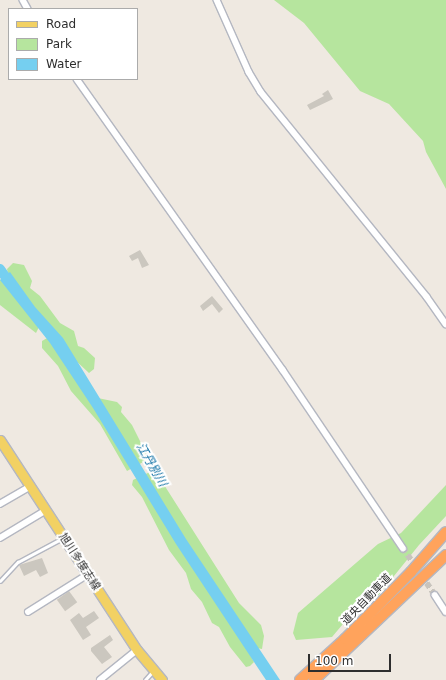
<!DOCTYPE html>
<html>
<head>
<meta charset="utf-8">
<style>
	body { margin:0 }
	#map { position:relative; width:446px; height:680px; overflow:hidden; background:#efe9e1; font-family:"DejaVu Sans","Noto Sans JP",sans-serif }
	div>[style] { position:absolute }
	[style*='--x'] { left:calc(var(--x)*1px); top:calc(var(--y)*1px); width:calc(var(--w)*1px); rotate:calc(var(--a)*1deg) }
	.green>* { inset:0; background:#b6e59e }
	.water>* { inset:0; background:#75cff0 }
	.river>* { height:10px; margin:-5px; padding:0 5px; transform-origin:5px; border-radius:5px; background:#75cff0 }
	.building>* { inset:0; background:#cbc7bf; transform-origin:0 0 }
	.minor-tunnel>* { height:5.5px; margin-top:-2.75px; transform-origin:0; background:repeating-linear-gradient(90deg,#c8c4bd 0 5.5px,transparent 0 8.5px) }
	.roads { filter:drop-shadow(1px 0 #b4b7c1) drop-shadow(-1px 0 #b4b7c1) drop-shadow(0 1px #b4b7c1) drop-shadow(0 -1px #b4b7c1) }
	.service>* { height:2.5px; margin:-1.25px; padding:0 1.25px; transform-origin:1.25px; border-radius:1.25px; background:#fff }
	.minor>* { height:5.5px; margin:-2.75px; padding:0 2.75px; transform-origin:2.75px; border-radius:2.75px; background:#fff }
	.primary>* { height:9px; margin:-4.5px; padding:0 4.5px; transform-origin:4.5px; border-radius:4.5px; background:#f2d163 }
	.motorway>* { height:10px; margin:-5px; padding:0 5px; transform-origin:5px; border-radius:5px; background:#ffa35c }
	span { translate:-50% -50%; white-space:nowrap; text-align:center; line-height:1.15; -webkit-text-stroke:4px #fff; paint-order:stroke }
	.street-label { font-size:11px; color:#2e2e2e }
	.water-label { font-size:12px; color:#0d6fa3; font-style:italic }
	.legend { position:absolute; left:8px; top:8px; width:130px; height:72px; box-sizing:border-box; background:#fff; border:1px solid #ababab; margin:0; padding:5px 7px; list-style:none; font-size:12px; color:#2e2e2e }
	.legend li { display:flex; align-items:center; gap:8px; height:20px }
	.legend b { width:20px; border:1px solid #ababab }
	.scale { position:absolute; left:308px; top:654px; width:83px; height:18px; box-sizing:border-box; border:2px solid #2e2e2e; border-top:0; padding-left:5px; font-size:12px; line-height:14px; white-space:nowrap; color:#2e2e2e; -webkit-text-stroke:3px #fff; paint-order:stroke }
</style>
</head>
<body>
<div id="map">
	<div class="green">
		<div style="clip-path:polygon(274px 0,446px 0,446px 189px,426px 152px,423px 141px,389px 104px,360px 91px,304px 23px)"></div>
		<div style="clip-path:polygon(13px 263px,24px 265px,32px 281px,30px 288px,40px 296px,60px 323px,74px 331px,78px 346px,84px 348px,95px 358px,94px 369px,89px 373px,75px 360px,9px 278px,7px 269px)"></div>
		<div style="clip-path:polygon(0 279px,39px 327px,36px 333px,0 305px)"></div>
		<div style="clip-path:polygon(49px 337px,93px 397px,117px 402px,122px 407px,121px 412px,132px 425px,147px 455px,145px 461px,127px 471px,100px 424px,71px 391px,58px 366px,42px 348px,42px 341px)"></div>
		<div style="clip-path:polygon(150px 472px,161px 480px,239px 603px,261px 625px,264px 636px,262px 649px,245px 646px,254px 662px,250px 666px,246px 667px,230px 647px,219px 627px,212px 623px,202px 602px,191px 589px,186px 573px,169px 550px,142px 497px,132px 485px,133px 480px)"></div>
		<div style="clip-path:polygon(446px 485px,446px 516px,419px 545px,377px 597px,348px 618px,332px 637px,296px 640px,293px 633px,298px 613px,378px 544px,401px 533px)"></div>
	</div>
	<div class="water">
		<div style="clip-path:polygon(10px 272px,35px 307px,63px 338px,186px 539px,280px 680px,266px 680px,264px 677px,176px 544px,93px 408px,50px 343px,0 280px)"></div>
	</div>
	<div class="river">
		<div style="--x:0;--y:269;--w:19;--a:55"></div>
	</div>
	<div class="building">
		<div style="clip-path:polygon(328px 90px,333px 99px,310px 110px,307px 105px,324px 96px,322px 94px)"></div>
		<div style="clip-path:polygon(140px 250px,149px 265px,142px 268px,138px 258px,132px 261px,129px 256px)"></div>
		<div style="clip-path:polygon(212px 296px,223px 309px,219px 313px,212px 304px,203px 311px,200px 306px)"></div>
		<div style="clip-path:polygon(42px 558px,48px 573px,40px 577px,36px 570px,24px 576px,19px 565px)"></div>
		<div style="left:69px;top:591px;width:14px;height:15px;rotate:54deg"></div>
		<div style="clip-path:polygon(94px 611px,99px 618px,86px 627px,91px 635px,83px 640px,70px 620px,79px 613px,83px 618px)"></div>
		<div style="clip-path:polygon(110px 635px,113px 640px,104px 647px,112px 657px,102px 664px,91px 651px,91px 648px)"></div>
	</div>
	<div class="minor-tunnel">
		<div style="--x:403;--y:548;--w:57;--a:55.8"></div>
	</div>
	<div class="roads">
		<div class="service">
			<div style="--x:0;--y:581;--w:26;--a:-47"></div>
			<div style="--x:18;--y:562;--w:49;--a:-28.1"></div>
			<div style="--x:145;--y:680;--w:12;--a:-48"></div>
		</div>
		<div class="minor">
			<div style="--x:23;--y:0;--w:10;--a:61"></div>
			<div style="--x:217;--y:0;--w:79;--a:66"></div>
			<div style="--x:249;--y:72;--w:23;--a:59"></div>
			<div style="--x:261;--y:92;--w:264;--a:51"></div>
			<div style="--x:427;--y:297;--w:33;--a:55"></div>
			<div style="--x:77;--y:79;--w:357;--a:54.7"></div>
			<div style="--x:283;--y:370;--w:215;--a:56"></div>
			<div style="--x:0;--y:504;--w:34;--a:-30"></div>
			<div style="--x:0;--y:538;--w:52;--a:-31"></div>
			<div style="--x:435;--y:595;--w:20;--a:57"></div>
			<div style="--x:28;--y:612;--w:70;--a:-32.1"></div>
			<div style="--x:100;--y:680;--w:48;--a:-39"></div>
		</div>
		<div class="primary">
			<div style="--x:0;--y:440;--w:251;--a:56.9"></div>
			<div style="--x:137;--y:650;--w:39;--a:50"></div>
		</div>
		<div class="motorway">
			<div style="--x:300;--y:680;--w:61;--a:-42.3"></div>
			<div style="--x:345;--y:639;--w:94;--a:-45.4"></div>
			<div style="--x:411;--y:572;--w:53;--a:-48.8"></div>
			<div style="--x:314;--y:680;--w:182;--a:-43.4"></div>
		</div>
	</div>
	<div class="street-label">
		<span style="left:79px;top:562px;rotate:57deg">旭川多度志線</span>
		<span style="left:367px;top:600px;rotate:-46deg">道央自動車道</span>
	</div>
	<div class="water-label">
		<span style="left:151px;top:465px;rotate:60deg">江丹別川</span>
	</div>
	<ul class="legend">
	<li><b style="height:5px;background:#f2d163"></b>Road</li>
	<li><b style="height:11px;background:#b6e59e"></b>Park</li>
	<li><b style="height:11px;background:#75cff0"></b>Water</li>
	</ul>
	<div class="scale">100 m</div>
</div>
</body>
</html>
